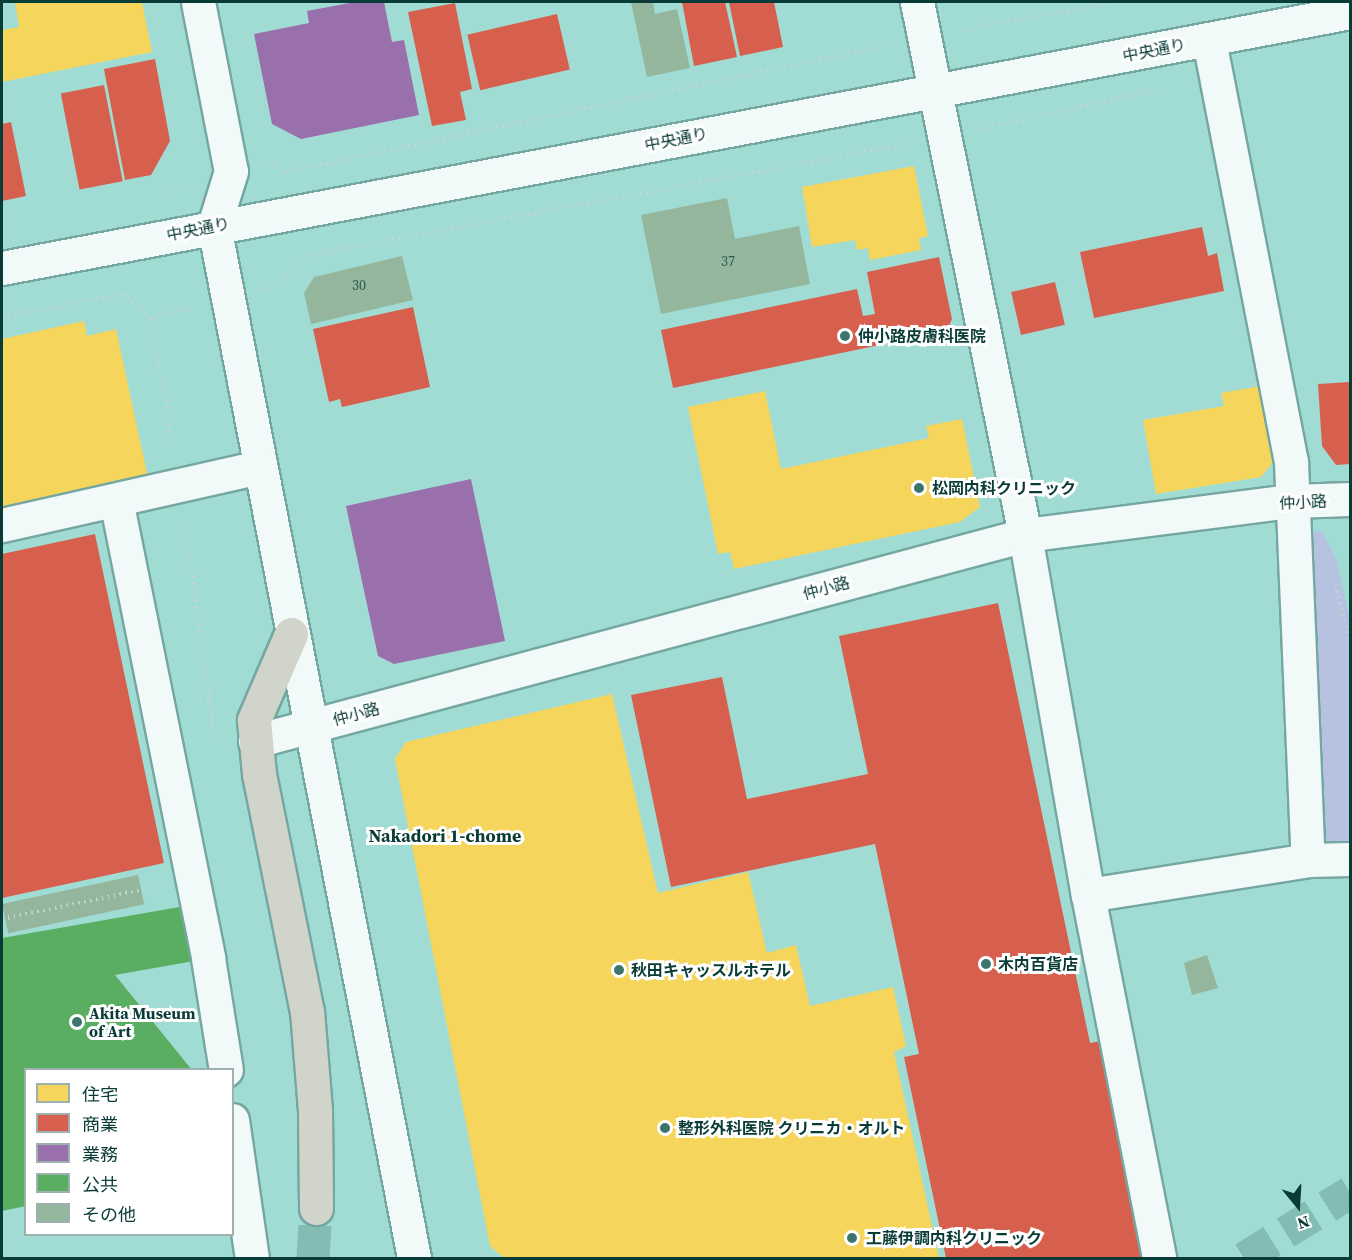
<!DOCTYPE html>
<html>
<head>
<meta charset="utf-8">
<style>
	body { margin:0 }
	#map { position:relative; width:1352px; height:1260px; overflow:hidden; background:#a0dcd4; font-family:"Source Serif 4","Noto Sans JP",serif }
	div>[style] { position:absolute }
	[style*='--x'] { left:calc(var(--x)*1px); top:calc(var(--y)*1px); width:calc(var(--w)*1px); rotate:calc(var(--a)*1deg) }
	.green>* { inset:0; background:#b6c2e0 }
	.homes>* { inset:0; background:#f6d55c }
	.shops>* { inset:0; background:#d6604d; transform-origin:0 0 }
	.offices>* { inset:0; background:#9970ab }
	.public>* { inset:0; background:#5aae61 }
	.building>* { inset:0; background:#94b69c; transform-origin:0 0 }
	.highway-tunnel>* { height:33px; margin-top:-16.5px; transform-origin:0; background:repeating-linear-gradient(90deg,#82bcb5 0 33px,transparent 0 49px) }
	.path>* { height:4px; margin-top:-2px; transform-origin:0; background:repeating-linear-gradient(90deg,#c0d4d1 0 1.5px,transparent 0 6px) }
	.roads { filter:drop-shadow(2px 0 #75a7a1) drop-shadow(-2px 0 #75a7a1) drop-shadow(0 2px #75a7a1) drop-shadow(0 -2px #75a7a1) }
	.minor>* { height:33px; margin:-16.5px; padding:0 16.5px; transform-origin:16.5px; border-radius:16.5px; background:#f1faf9 }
	.highway>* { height:33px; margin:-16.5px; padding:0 16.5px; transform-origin:16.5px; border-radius:16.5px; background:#d1d4cb }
	.dots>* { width:16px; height:16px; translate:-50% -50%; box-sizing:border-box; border:3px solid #fff; border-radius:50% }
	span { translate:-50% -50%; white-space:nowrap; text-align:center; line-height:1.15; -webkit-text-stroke:6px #fff; paint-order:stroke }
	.number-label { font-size:14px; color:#2c5a50 }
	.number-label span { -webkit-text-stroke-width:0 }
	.street-label { font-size:16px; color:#0a3c37 }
	.poi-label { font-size:16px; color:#0a3c37; font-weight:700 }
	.left { translate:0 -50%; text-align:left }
	.neighbourhood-label { font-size:18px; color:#0a3c37; font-weight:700 }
	.frame { position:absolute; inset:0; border:3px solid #0a3c37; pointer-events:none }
	.legend { position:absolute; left:24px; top:1068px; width:210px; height:168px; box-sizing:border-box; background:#fff; border:2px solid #9db1af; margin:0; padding:8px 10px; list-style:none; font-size:18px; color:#0a3c37 }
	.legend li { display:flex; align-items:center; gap:12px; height:30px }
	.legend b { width:30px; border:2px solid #9db1af }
	.north { position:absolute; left:1268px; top:1176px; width:60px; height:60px; -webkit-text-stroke:4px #fff; paint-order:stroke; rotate:162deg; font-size:16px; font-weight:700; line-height:24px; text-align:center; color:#0a3c37 }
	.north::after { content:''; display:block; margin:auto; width:21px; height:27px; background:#0a3c37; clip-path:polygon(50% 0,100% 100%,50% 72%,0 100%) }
</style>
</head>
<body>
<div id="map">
	<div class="green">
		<div style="clip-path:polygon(1322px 531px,1336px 559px,1350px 620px,1350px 842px,1327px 843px,1313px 833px,1299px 533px)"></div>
	</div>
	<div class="homes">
		<div style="clip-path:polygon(15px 2px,142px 2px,152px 52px,2px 82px,2px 30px,19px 27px)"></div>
		<div style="clip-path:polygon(914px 166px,928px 236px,919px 238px,921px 250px,870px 260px,868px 248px,857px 250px,855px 240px,812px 247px,802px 187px)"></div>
		<div style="clip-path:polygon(84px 321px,87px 336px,116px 329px,148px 478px,2px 510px,2px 339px)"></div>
		<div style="clip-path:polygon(1267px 385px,1278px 456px,1261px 477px,1156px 494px,1143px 420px,1224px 406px,1221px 393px)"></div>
		<div style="clip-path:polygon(765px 391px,781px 469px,929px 438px,926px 426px,962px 419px,980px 507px,960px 522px,734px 569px,730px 552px,718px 554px,688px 407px)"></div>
		<div style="clip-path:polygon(612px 694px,658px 893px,748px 872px,767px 953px,796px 945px,810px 1006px,893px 987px,906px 1046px,894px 1052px,939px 1258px,504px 1258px,490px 1246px,395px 759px,406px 742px)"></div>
	</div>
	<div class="shops">
		<div style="clip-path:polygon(682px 2px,725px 2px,737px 57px,694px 66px)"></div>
		<div style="clip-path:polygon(729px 2px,774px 2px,783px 47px,740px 56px)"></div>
		<div style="clip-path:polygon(455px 3px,472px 89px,460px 92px,466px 120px,432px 126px,408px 12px)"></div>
		<div style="left:557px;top:14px;width:57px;height:92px;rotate:77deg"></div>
		<div style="clip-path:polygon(155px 59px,170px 141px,151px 175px,125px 180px,104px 69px)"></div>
		<div style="left:104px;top:85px;width:98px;height:44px;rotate:79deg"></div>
		<div style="clip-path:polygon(11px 122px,26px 196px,2px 201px,2px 124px)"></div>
		<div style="clip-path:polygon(1202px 227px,1208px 256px,1217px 253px,1224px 291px,1094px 318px,1080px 252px)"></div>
		<div style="clip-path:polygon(939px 257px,952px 319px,947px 331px,673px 388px,661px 330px,857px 289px,863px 316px,875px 314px,867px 272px)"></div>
		<div style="left:1055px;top:282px;width:44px;height:45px;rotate:77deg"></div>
		<div style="clip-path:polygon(413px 307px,430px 387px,342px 407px,340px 399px,329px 402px,313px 329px)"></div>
		<div style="clip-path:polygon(1350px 382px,1350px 464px,1336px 465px,1322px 446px,1318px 384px)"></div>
		<div style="clip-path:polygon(95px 534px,164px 863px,2px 898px,2px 554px)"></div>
		<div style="clip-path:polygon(998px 603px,1090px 1043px,1101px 1041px,1147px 1258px,946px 1258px,904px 1057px,919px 1054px,875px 844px,671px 887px,631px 695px,722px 677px,747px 799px,868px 774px,839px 636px)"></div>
	</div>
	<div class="offices">
		<div style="clip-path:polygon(355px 2px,384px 2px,392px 42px,404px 40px,419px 115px,301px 139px,272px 124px,254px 34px,309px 23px,307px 11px)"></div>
		<div style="clip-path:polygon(471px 479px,505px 641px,394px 664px,378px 656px,346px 506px)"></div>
	</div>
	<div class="public">
		<div style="clip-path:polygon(185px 906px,194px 961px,115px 975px,192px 1070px,26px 1070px,26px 1206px,2px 1211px,2px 938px)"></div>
	</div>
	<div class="building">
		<div style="clip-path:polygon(631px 2px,653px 2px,655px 14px,677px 9px,690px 68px,647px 77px)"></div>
		<div style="clip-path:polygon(727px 198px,735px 239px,799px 226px,810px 284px,661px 314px,641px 215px)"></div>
		<div style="clip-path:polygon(402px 256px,413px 300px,311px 324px,304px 293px,314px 277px)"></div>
		<div style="left:138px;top:875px;width:30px;height:139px;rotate:78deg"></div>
		<div style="clip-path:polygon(1207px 955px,1218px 988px,1192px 995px,1184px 963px)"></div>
	</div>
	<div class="highway-tunnel">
		<div style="--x:313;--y:1258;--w:50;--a:-86.6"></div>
		<div style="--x:1244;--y:1258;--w:125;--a:-31.9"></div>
	</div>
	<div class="path">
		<div style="--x:961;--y:30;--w:158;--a:-10.2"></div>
		<div style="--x:981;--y:129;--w:185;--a:-12.5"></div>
		<div style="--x:268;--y:161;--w:20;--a:33"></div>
		<div style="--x:285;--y:172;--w:617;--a:-11.87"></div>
		<div style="--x:170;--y:196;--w:19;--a:-35"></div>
		<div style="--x:264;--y:289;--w:18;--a:-16"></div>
		<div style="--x:281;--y:284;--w:36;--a:-51"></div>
		<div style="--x:304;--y:256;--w:612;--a:-10.54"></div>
		<div style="--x:2;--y:317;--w:123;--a:-10.8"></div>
		<div style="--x:123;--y:294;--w:36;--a:42"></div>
		<div style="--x:150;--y:318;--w:44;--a:-13.1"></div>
		<div style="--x:150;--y:318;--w:132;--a:79.5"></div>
		<div style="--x:185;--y:523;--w:218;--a:82.1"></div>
		<div style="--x:1336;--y:585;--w:60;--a:76.4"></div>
		<div style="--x:194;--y:700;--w:14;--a:-12"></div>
		<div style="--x:2;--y:919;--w:156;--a:-11.8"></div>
	</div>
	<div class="roads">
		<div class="minor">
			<div style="--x:198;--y:2;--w:172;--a:79"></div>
			<div style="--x:231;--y:171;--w:58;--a:107.2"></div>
			<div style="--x:214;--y:226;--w:1051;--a:79.03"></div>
			<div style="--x:917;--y:2;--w:544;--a:78.55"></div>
			<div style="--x:1025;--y:535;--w:365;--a:80.1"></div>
			<div style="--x:1088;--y:895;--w:370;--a:78.9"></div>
			<div style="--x:1209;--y:40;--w:430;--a:79"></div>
			<div style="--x:1291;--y:462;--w:398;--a:87.6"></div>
			<div style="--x:2;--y:268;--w:1372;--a:-10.75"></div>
			<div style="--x:116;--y:500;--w:467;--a:78.6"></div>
			<div style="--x:208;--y:958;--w:113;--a:80.9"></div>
			<div style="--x:2;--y:525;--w:264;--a:-12.7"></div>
			<div style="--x:255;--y:741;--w:797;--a:-14.98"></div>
			<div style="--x:1025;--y:535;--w:268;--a:-7.3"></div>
			<div style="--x:1291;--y:501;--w:59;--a:-1.9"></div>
			<div style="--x:1088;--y:895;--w:223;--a:-9"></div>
			<div style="--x:1308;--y:860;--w:42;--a:-1.4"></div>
			<div style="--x:232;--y:1120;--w:139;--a:81.8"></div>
		</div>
		<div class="highway">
			<div style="--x:291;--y:634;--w:94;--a:113.3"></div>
			<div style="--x:254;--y:720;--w:54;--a:84.7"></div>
			<div style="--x:259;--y:774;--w:242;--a:78.6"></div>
			<div style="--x:307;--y:1011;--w:100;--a:85.4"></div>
			<div style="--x:315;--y:1111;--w:97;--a:89.4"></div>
		</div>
	</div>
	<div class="dots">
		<div style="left:845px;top:336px;background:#3e746e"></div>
		<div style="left:919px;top:488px;background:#3e746e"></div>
		<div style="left:986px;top:964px;background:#3e746e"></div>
		<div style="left:619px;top:970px;background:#3e746e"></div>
		<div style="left:77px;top:1022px;background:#3e746e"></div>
		<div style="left:665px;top:1128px;background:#3e746e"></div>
		<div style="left:852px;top:1238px;background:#3e746e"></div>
	</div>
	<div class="number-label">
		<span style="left:728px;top:261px">37</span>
		<span style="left:359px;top:285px">30</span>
	</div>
	<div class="street-label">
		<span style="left:1154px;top:50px;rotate:-11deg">中央通り</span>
		<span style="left:676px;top:139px;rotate:-11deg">中央通り</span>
		<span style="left:198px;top:229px;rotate:-11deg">中央通り</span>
		<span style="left:1303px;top:502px;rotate:-3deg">仲小路</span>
		<span style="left:826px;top:588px;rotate:-15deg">仲小路</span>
		<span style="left:356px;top:714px;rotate:-15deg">仲小路</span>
	</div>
	<div class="poi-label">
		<span class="left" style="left:858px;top:336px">仲小路皮膚科医院</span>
		<span class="left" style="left:932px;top:488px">松岡内科クリニック</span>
		<span class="left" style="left:998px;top:964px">木内百貨店</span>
		<span class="left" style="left:631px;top:970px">秋田キャッスルホテル</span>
		<span class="left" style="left:89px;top:1022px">Akita Museum<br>of Art</span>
		<span class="left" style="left:678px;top:1128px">整形外科医院 クリニカ・オルト</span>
		<span class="left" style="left:866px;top:1238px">工藤伊調内科クリニック</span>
	</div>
	<div class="neighbourhood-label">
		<span style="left:445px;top:836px">Nakadori 1-chome</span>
	</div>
	<div class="frame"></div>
	<ul class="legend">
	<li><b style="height:16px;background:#f6d55c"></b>住宅</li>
	<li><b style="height:16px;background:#d6604d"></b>商業</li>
	<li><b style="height:16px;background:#9970ab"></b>業務</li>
	<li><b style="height:16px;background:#5aae61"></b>公共</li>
	<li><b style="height:16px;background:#94b69c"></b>その他</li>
	</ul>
	<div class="north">N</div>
</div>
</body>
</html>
